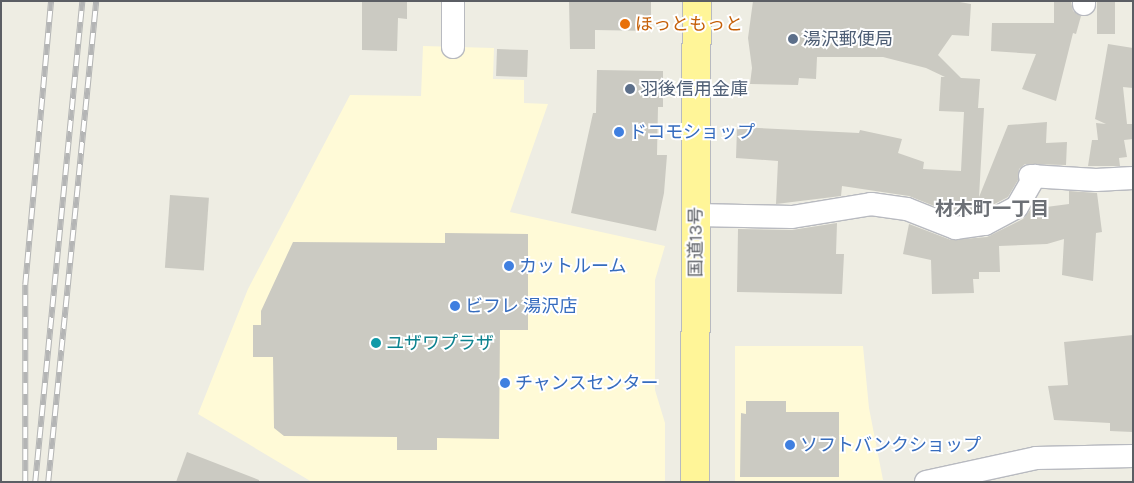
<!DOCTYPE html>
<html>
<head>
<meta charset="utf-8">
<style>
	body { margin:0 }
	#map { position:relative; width:1134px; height:483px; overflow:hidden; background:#eeede3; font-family:Karla,"Noto Sans JP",sans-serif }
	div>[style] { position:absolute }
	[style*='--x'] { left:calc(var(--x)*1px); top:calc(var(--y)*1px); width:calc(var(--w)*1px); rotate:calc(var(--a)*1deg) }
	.commercial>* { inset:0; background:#fffad7 }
	.building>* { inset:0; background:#cbcac2; transform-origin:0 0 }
	.roads { filter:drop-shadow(1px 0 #b8bac0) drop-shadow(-1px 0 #b8bac0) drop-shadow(0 1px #b8bac0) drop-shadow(0 -1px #b8bac0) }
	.minor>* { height:22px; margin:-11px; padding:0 11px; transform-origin:11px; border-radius:11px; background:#fff }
	.trunk>* { height:28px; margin:-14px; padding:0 14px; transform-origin:14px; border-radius:14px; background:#fff598 }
	.rail>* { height:5.5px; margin-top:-2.75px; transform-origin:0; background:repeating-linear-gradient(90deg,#fff 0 11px,#b4b5b5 0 22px); box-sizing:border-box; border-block:1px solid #b4b5b5 }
	.dots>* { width:14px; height:14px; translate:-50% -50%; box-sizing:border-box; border:2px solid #fff; border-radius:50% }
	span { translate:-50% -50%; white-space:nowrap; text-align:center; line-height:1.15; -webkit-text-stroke:4px #fff; paint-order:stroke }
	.food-label { font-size:18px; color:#c56008 }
	.left { translate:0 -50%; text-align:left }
	.service-label { font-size:18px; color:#4e5e75 }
	.shop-label { font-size:18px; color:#366cbe }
	.street-label { font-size:18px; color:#5b5e64 }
	.culture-label { font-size:18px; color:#0d838f }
	.neighbourhood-label { font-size:19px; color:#6c7076; font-weight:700 }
	.frame { position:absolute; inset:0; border:2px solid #5b5e64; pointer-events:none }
</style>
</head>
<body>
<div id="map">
	<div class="commercial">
		<div style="clip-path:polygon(423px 46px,494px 48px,493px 79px,524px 80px,524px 103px,548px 104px,510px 212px,665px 246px,655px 280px,655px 390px,665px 423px,665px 482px,312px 482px,198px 414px,248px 289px,350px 95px,421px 96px)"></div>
		<div style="clip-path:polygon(735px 346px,863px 346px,869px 408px,883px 480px,735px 482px)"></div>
	</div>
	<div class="building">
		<div style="clip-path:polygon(362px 1px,407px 1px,407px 19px,398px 18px,397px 51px,362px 50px)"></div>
		<div style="clip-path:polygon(569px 1px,651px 1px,651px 31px,595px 30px,595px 49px,570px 49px)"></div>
		<div style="clip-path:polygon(753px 1px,954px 1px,971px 4px,969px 36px,952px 35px,938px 55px,961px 78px,980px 79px,978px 108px,984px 108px,979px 197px,1008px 125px,1047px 122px,1046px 143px,1067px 142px,1066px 165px,1025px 164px,1019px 169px,1018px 180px,1008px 197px,981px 211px,957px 215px,909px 196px,842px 186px,841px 196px,776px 204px,778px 161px,736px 158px,737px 127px,859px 133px,860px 130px,902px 139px,898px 153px,924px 162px,923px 169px,961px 171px,964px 112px,939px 111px,941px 77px,945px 77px,926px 68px,883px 57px,817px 57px,816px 79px,799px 78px,798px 85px,750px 84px,752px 68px,748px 38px)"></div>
		<div style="clip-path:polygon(1054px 1px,1071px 1px,1073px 11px,1081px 16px,1076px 34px,1073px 33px,1056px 101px,1022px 89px,1036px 54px,991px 51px,992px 23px,1054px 23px)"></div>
		<div style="left:1097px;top:1px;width:18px;height:33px"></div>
		<div style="clip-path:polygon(1108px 44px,1133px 48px,1133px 88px,1123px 87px,1127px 124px,1133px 124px,1133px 139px,1124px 140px,1127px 157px,1119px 158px,1120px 166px,1088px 166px,1092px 140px,1098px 140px,1096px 123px,1106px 124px,1095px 119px)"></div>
		<div style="left:497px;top:49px;width:31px;height:27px;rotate:2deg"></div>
		<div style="clip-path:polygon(597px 70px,663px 71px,663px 107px,658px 107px,657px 155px,667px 155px,664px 193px,656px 231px,571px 213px,593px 113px,596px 113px)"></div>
		<div style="clip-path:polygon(1069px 191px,1097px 193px,1102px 232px,1096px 233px,1093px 281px,1062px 275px,1064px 239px,1047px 244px,999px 246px,1000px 272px,979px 272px,979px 279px,973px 279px,974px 293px,932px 294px,931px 260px,903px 254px,909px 224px,951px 240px,987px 237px,1023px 219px,1031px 209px,1069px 204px)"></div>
		<div style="left:170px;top:195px;width:39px;height:73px;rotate:4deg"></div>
		<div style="clip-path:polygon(837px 223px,836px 254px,844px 254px,842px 294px,737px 292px,738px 229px,792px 230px)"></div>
		<div style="clip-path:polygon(445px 233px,528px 234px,528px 330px,500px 330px,499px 439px,437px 438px,437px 450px,397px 450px,397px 437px,284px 436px,274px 428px,273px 357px,253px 357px,253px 325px,261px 325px,261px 311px,293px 242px,445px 243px)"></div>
		<div style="clip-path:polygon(1133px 335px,1133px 432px,1110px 431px,1110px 423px,1054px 420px,1048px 386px,1068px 385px,1064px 342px)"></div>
		<div style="clip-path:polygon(746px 401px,786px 401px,786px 412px,839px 412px,839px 477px,740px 477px,741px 413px,746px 414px)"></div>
		<div style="clip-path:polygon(187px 452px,259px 480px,259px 482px,176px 482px)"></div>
	</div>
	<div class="roads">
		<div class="minor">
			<div style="--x:453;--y:1;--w:46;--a:90"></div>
			<div style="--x:1084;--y:4;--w:3;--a:-90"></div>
			<div style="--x:1030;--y:176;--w:66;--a:3.5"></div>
			<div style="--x:1096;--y:180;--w:37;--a:-3"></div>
			<div style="--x:696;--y:215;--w:96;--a:1.2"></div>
			<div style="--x:792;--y:217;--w:80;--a:-9.3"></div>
			<div style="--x:871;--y:204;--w:36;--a:8"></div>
			<div style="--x:907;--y:209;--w:52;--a:21.6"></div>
			<div style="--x:955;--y:228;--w:30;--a:-8"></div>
			<div style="--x:985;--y:224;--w:36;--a:-28"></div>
			<div style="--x:1017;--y:207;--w:36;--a:-60"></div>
			<div style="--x:926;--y:482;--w:113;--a:-12.3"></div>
			<div style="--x:1036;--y:458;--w:97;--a:-1.2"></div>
		</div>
		<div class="trunk">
			<div style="--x:695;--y:482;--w:481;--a:-89.8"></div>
		</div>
	</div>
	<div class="rail">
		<div style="--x:25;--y:482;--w:197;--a:-90"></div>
		<div style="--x:25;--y:285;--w:285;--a:-84.8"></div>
		<div style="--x:35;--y:482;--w:483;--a:-84.4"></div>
		<div style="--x:48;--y:482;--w:483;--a:-84.3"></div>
	</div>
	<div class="dots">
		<div style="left:625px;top:24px;background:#e8710a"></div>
		<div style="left:793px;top:39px;background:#5c6f8a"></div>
		<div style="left:630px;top:89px;background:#5c6f8a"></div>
		<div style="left:619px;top:132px;background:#3f7fe0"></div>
		<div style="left:509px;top:266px;background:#3f7fe0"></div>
		<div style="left:455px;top:306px;background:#3f7fe0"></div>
		<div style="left:376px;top:343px;background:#0f9aa8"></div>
		<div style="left:505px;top:383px;background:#3f7fe0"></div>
		<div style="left:790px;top:445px;background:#3f7fe0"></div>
	</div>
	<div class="food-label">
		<span class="left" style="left:635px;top:24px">ほっともっと</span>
	</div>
	<div class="service-label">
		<span class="left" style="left:803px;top:39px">湯沢郵便局</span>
		<span class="left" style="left:640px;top:89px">羽後信用金庫</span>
	</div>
	<div class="shop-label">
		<span class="left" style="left:629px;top:132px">ドコモショップ</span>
		<span class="left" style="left:519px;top:266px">カットルーム</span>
		<span class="left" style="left:465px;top:306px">ビフレ 湯沢店</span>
		<span class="left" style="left:515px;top:383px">チャンスセンター</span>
		<span class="left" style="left:800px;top:445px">ソフトバンクショップ</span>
	</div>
	<div class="street-label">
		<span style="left:696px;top:242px;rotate:-90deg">国道13号</span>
	</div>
	<div class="culture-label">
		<span class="left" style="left:386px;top:343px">ユザワプラザ</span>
	</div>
	<div class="neighbourhood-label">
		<span style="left:992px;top:210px">材木町一丁目</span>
	</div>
	<div class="frame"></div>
</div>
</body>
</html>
